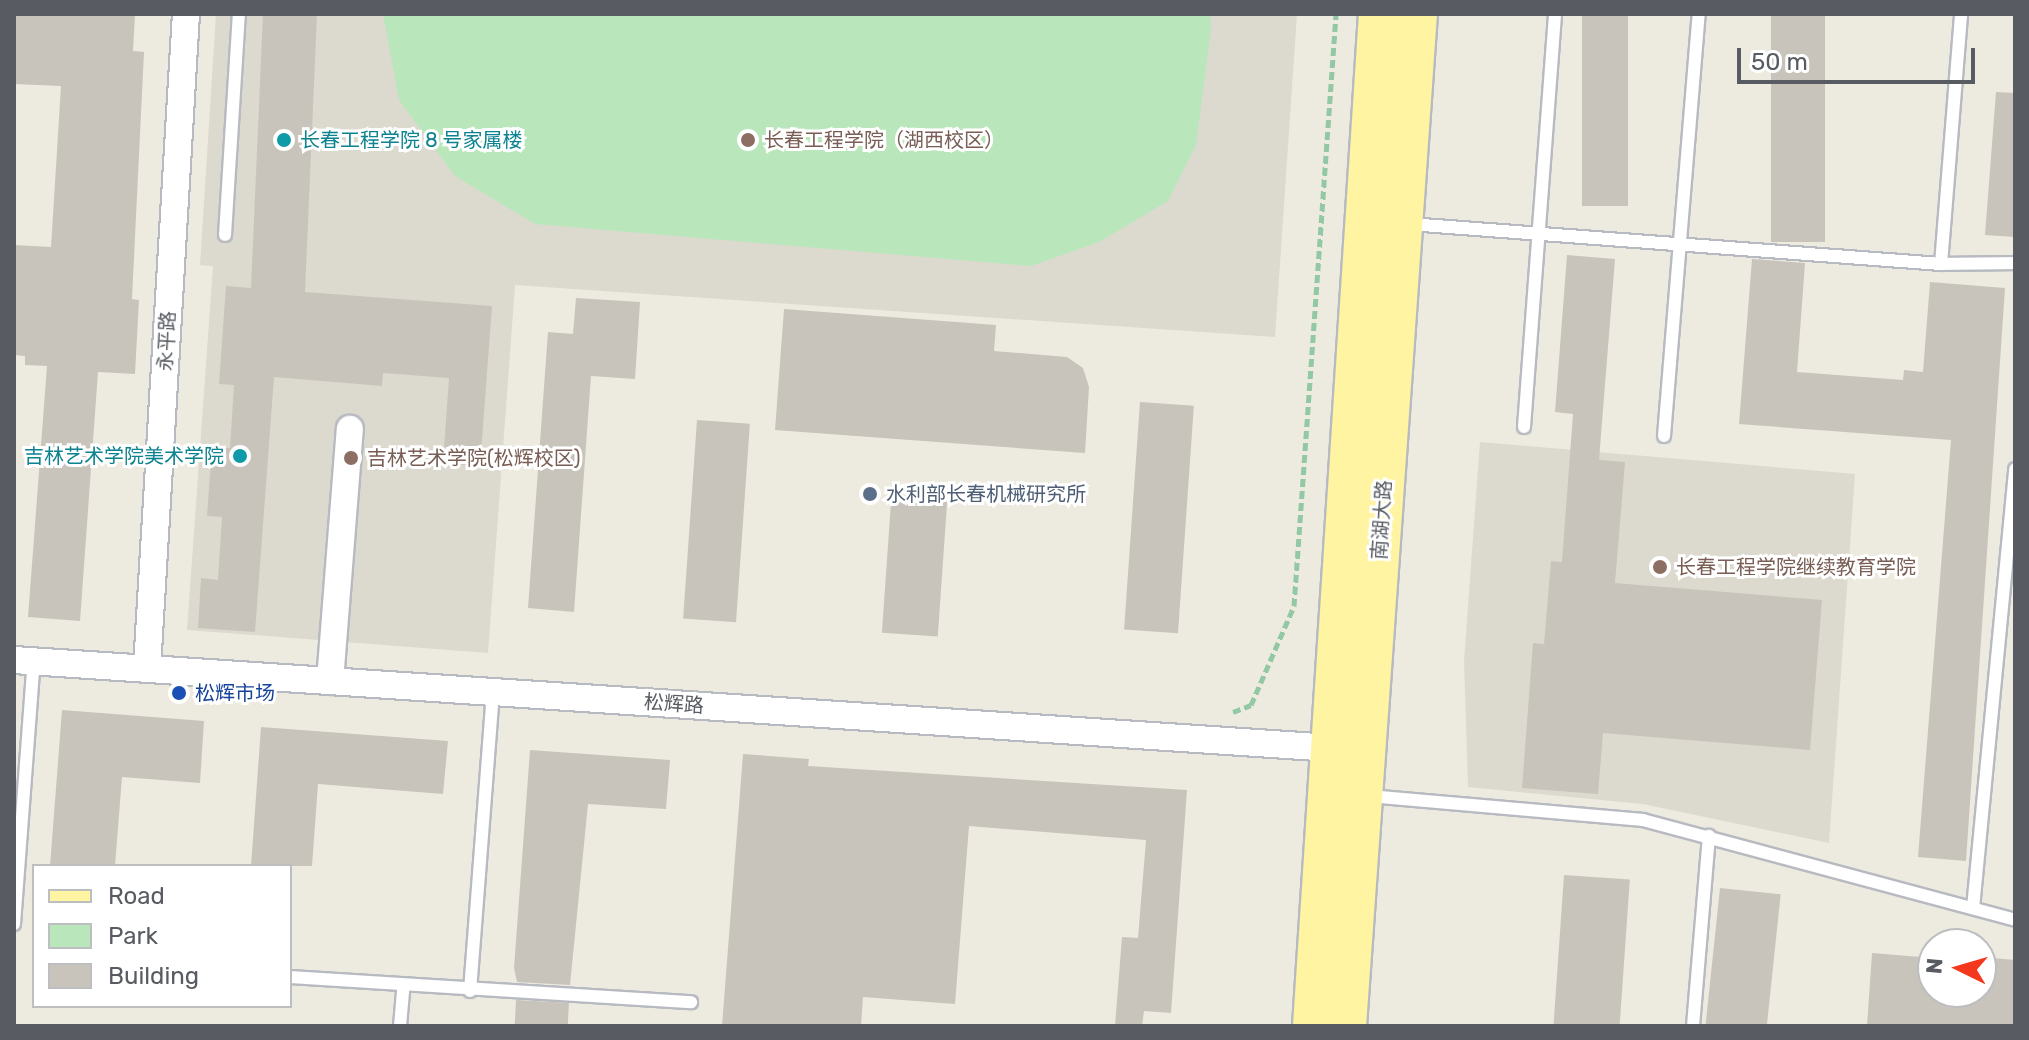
<!DOCTYPE html>
<html>
<head>
<meta charset="utf-8">
<style>
	body { margin:0 }
	#map { position:relative; width:2029px; height:1040px; overflow:hidden; background:#edeadf; font-family:Rubik,"Noto Sans SC",sans-serif }
	div>[style] { position:absolute }
	[style*='--x'] { left:calc(var(--x)*1px); top:calc(var(--y)*1px); width:calc(var(--w)*1px); rotate:calc(var(--a)*1deg) }
	.education>* { inset:0; background:#dcd9ce }
	.green>* { inset:0; background:#b9e7bb }
	.building>* { inset:0; background:#c8c4bc; transform-origin:0 0 }
	.path>* { height:5px; margin-top:-2.5px; transform-origin:0; background:repeating-linear-gradient(90deg,#92c8a3 0 8px,transparent 0 12px) }
	.roads { filter:drop-shadow(2px 0 #b7bac0) drop-shadow(-2px 0 #b7bac0) drop-shadow(0 2px #b7bac0) drop-shadow(0 -2px #b7bac0) }
	.lane>* { height:12px; margin:-6px; padding:0 6px; transform-origin:6px; border-radius:6px; background:#fff }
	.street>* { height:26px; margin:-13px; padding:0 13px; transform-origin:13px; border-radius:13px; background:#fff }
	.primary>* { height:40px; margin:-20px; padding:0 20px; transform-origin:20px; border-radius:20px; background:#fff4a2 }
	.dots>* { width:22px; height:22px; translate:-50% -50%; box-sizing:border-box; border:4px solid #fff; border-radius:50% }
	span { translate:-50% -50%; white-space:nowrap; text-align:center; line-height:1.15; -webkit-text-stroke:6px #fff; paint-order:stroke }
	.culture-label { font-size:20px; color:#0d838f }
	.left { translate:0 -50%; text-align:left }
	.right { translate:-100% -50%; text-align:right }
	.education-label { font-size:20px; color:#785e54 }
	.street-label { font-size:20px; color:#585c62 }
	.service-label { font-size:20px; color:#4e5e75 }
	.transit-label { font-size:20px; color:#164399 }
	.frame { position:absolute; inset:0; border:16px solid #585c62; pointer-events:none }
	.legend { position:absolute; left:32px; top:864px; width:260px; height:144px; box-sizing:border-box; background:#fff; border:2px solid #bcbec0; margin:0; padding:10px 14px; list-style:none; font-size:24px; color:#585c62 }
	.legend li { display:flex; align-items:center; gap:16px; height:40px }
	.legend b { width:40px; border:2px solid #bcbec0 }
	.north { position:absolute; left:1917px; top:928px; width:80px; height:80px; box-sizing:border-box; background:#fff; border:2px solid #bcbec0; border-radius:50%; rotate:275deg; font-size:22px; font-weight:700; line-height:32px; text-align:center; color:#585c62 }
	.north::after { content:''; display:block; margin:auto; width:28px; height:36px; background:#f4381e; clip-path:polygon(50% 0,100% 100%,50% 72%,0 100%) }
	.scale { position:absolute; left:1737px; top:48px; width:238px; height:36px; box-sizing:border-box; border:4px solid #585c62; border-top:0; padding-left:10px; font-size:24px; line-height:28px; white-space:nowrap; color:#585c62; -webkit-text-stroke:6px #fff; paint-order:stroke }
</style>
</head>
<body>
<div id="map">
	<div class="education">
		<div style="clip-path:polygon(216px 14px,1297px 14px,1275px 337px,515px 285px,488px 653px,187px 630px,213px 266px,200px 265px)"></div>
		<div style="clip-path:polygon(1480px 442px,1855px 474px,1829px 843px,1643px 804px,1468px 787px,1464px 661px)"></div>
	</div>
	<div class="green">
		<div style="clip-path:polygon(383px 14px,1210px 14px,1211px 29px,1196px 145px,1168px 201px,1099px 242px,1031px 266px,535px 224px,455px 176px,399px 100px)"></div>
	</div>
	<div class="building">
		<div style="clip-path:polygon(14px 14px,135px 14px,133px 51px,144px 52px,132px 299px,139px 300px,135px 374px,98px 372px,80px 621px,28px 617px,47px 366px,25px 365px,25px 356px,14px 355px,14px 245px,51px 247px,61px 86px,14px 84px)"></div>
		<div style="clip-path:polygon(263px 14px,317px 14px,305px 292px,492px 306px,480px 466px,443px 463px,449px 378px,383px 373px,382px 386px,274px 377px,255px 632px,198px 628px,201px 578px,218px 580px,222px 517px,207px 516px,212px 447px,230px 448px,234px 385px,219px 384px,226px 286px,251px 288px)"></div>
		<div style="left:1582px;top:14px;width:46px;height:192px"></div>
		<div style="left:1771px;top:14px;width:54px;height:228px"></div>
		<div style="clip-path:polygon(1996px 92px,2015px 93px,2015px 237px,1985px 235px)"></div>
		<div style="clip-path:polygon(1567px 255px,1615px 259px,1599px 460px,1625px 462px,1615px 583px,1822px 600px,1810px 750px,1603px 733px,1598px 794px,1522px 788px,1533px 643px,1544px 644px,1551px 561px,1562px 562px,1573px 414px,1555px 412px)"></div>
		<div style="clip-path:polygon(1752px 259px,1805px 263px,1797px 372px,1903px 380px,1904px 370px,1923px 372px,1930px 282px,2005px 288px,1966px 861px,1918px 857px,1951px 440px,1739px 424px)"></div>
		<div style="clip-path:polygon(576px 298px,640px 302px,635px 379px,591px 376px,574px 612px,528px 608px,548px 332px,573px 334px)"></div>
		<div style="clip-path:polygon(784px 309px,996px 325px,994px 351px,1067px 357px,1083px 368px,1089px 387px,1085px 453px,775px 430px)"></div>
		<div style="left:1140px;top:402px;width:54px;height:228px;rotate:4deg"></div>
		<div style="left:697px;top:420px;width:53px;height:199px;rotate:4deg"></div>
		<div style="left:892px;top:488px;width:56px;height:145px;rotate:4deg"></div>
		<div style="clip-path:polygon(62px 710px,204px 721px,200px 783px,122px 777px,115px 866px,50px 866px)"></div>
		<div style="clip-path:polygon(261px 727px,448px 741px,443px 794px,318px 784px,312px 866px,251px 866px)"></div>
		<div style="clip-path:polygon(530px 750px,670px 760px,666px 809px,588px 804px,570px 985px,517px 982px,514px 968px)"></div>
		<div style="clip-path:polygon(743px 754px,809px 759px,808px 766px,1187px 790px,1171px 1013px,1144px 1011px,1142px 1026px,1115px 1026px,1122px 937px,1138px 938px,1146px 840px,969px 826px,955px 1004px,863px 997px,861px 1026px,722px 1026px)"></div>
		<div style="left:1564px;top:875px;width:66px;height:151px;rotate:4deg"></div>
		<div style="left:1720px;top:888px;width:61px;height:138px;rotate:6deg"></div>
		<div style="clip-path:polygon(1872px 953px,1933px 958px,1933px 992px,1981px 992px,1981px 957px,2015px 960px,2015px 1026px,1867px 1026px)"></div>
		<div style="left:516px;top:1000px;width:53px;height:26px;rotate:3deg"></div>
	</div>
	<div class="path">
		<div style="--x:1233;--y:712;--w:19;--a:-21"></div>
		<div style="--x:1251;--y:705;--w:108;--a:-66.5"></div>
		<div style="--x:1294;--y:606;--w:593;--a:-85.94"></div>
	</div>
	<div class="roads">
		<div class="lane">
			<div style="--x:1409;--y:224;--w:534;--a:4.3"></div>
			<div style="--x:1941;--y:264;--w:251;--a:-85.4"></div>
			<div style="--x:225;--y:235;--w:221;--a:-86.4"></div>
			<div style="--x:1941;--y:264;--w:74;--a:-0.8"></div>
			<div style="--x:1524;--y:427;--w:414;--a:-85.7"></div>
			<div style="--x:1664;--y:436;--w:423;--a:-85.3"></div>
			<div style="--x:1369;--y:796;--w:275;--a:5"></div>
			<div style="--x:1643;--y:820;--w:385;--a:15"></div>
			<div style="--x:1973;--y:908;--w:441;--a:-84.5"></div>
			<div style="--x:14;--y:924;--w:264;--a:-85.7"></div>
			<div style="--x:290;--y:977;--w:402;--a:3.6"></div>
			<div style="--x:470;--y:991;--w:300;--a:-85.6"></div>
			<div style="--x:400;--y:1026;--w:38;--a:-85"></div>
			<div style="--x:1693;--y:1026;--w:191;--a:-85.2"></div>
		</div>
		<div class="street">
			<div style="--x:14;--y:660;--w:1322;--a:3.82"></div>
			<div style="--x:147;--y:668;--w:655;--a:-86.59"></div>
			<div style="--x:330;--y:681;--w:253;--a:-85.5"></div>
		</div>
		<div class="primary">
			<div style="--x:1313;--y:1026;--w:1014;--a:-86.27"></div>
			<div style="--x:1346;--y:1026;--w:1014;--a:-85.99"></div>
		</div>
	</div>
	<div class="dots">
		<div style="left:284px;top:140px;background:#0f9aa8"></div>
		<div style="left:748px;top:140px;background:#8d6e63"></div>
		<div style="left:240px;top:456px;background:#0f9aa8"></div>
		<div style="left:351px;top:458px;background:#8d6e63"></div>
		<div style="left:870px;top:494px;background:#5c6f8a"></div>
		<div style="left:1660px;top:567px;background:#8d6e63"></div>
		<div style="left:179px;top:693px;background:#1a4fb4"></div>
	</div>
	<div class="culture-label">
		<span class="left" style="left:300px;top:140px">长春工程学院 8 号家属楼</span>
		<span class="right" style="left:224px;top:456px">吉林艺术学院美术学院</span>
	</div>
	<div class="education-label">
		<span class="left" style="left:764px;top:140px">长春工程学院（湖西校区）</span>
		<span class="left" style="left:367px;top:458px">吉林艺术学院(松辉校区)</span>
		<span class="left" style="left:1676px;top:567px">长春工程学院继续教育学院</span>
	</div>
	<div class="street-label">
		<span style="left:167px;top:341px;rotate:-87deg">永平路</span>
		<span style="left:1382px;top:520px;rotate:-86deg">南湖大路</span>
		<span style="left:674px;top:704px;rotate:4deg">松辉路</span>
	</div>
	<div class="service-label">
		<span class="left" style="left:886px;top:494px">水利部长春机械研究所</span>
	</div>
	<div class="transit-label">
		<span class="left" style="left:195px;top:693px">松辉市场</span>
	</div>
	<div class="frame"></div>
	<ul class="legend">
	<li><b style="height:10px;background:#fff4a2"></b>Road</li>
	<li><b style="height:22px;background:#b9e7bb"></b>Park</li>
	<li><b style="height:22px;background:#c8c4bc"></b>Building</li>
	</ul>
	<div class="north">N</div>
	<div class="scale">50 m</div>
</div>
</body>
</html>
